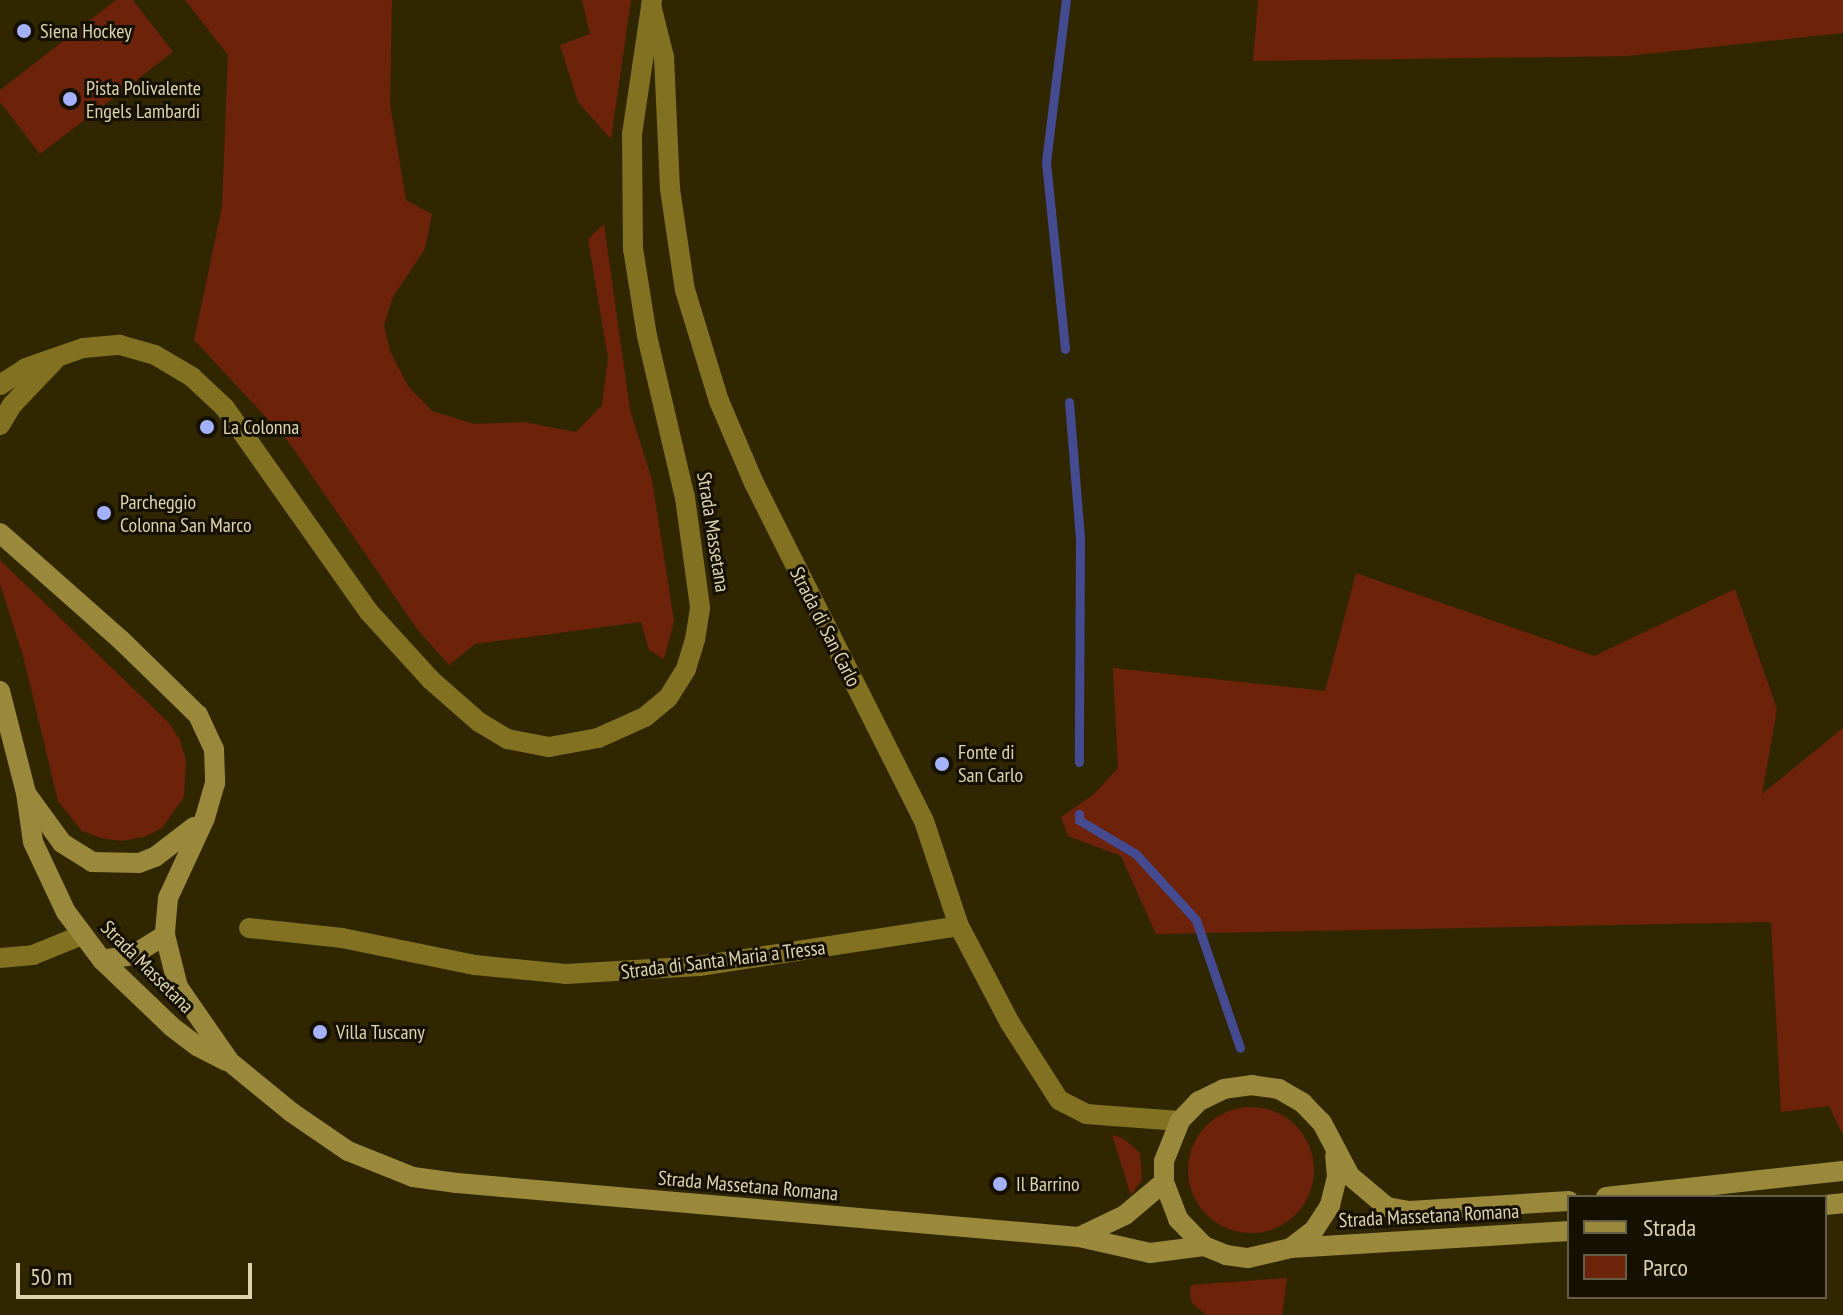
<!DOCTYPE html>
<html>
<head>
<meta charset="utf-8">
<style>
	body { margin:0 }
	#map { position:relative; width:1843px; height:1315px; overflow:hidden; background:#302700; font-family:"PT Sans Narrow",sans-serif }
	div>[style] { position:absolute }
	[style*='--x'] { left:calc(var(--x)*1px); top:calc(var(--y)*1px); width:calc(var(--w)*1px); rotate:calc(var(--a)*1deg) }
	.green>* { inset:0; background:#6d230a }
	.round { border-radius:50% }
	.stream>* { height:9px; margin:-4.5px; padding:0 4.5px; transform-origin:4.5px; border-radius:4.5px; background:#454b90 }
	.minor>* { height:20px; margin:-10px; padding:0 10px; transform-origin:10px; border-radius:10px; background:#817121 }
	.tertiary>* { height:20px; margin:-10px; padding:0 10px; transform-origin:10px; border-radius:10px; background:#817121 }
	.primary>* { height:20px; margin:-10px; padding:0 10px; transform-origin:10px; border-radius:10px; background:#9a893b }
	.dots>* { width:22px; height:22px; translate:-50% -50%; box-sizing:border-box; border:4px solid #151000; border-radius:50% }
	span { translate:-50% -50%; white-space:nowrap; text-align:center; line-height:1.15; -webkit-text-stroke:6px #151000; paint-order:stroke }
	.poi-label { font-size:20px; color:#dcd4b0 }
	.left { translate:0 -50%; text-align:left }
	.street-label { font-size:20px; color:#dcd4b0 }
	.legend { position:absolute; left:1567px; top:1195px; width:260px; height:104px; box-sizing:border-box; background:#151000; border:2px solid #655e46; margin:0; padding:10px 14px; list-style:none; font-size:24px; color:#dcd4b0 }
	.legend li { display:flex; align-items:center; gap:16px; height:40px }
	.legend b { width:40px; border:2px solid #655e46 }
	.scale { position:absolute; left:16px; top:1263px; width:236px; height:36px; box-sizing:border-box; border:4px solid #dcd4b0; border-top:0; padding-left:10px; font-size:24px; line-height:28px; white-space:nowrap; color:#dcd4b0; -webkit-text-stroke:6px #151000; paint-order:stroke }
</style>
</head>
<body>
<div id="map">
	<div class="green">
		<div style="clip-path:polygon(116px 0,133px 0,173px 52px,40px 154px,0 102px,0 90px)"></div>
		<div style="clip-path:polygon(185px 0,392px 0,390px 104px,406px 200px,432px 214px,425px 249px,393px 297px,384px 325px,390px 351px,408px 386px,432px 411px,474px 424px,524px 422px,576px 432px,602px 405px,608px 358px,588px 239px,604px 224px,630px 410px,652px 480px,674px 621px,664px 659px,649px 650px,641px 622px,475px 644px,449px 665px,417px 629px,288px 441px,194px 340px,222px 207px,228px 55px)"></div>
		<div style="clip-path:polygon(582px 0,631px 0,611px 139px,578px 102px,560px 45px,590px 34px)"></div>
		<div style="clip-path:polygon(1258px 0,1843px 0,1843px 33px,1627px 56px,1253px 61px)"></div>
		<div style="clip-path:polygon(0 560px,169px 723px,180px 740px,186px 760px,184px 797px,162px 828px,144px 837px,121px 841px,101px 838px,82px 831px,58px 801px,23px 656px,0 584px)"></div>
		<div style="clip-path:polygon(1356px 573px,1594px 656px,1735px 589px,1777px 709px,1762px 794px,1843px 728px,1843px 1135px,1829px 1106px,1781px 1112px,1771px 922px,1156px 934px,1121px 856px,1068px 836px,1061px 817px,1094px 794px,1118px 768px,1113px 668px,1325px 691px)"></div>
		<div class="round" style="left:1188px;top:1107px;width:126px;height:126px"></div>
		<div style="clip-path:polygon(1112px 1135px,1123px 1138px,1140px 1153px,1142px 1180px,1131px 1195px)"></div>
		<div style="clip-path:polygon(1287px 1278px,1282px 1315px,1206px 1315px,1192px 1303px,1190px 1294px,1191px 1285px)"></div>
	</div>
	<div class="stream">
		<div style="--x:1065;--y:349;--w:188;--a:-95.8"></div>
		<div style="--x:1046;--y:162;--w:163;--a:-83"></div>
		<div style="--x:1069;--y:402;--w:136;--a:85.4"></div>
		<div style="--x:1080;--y:538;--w:224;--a:90.3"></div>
		<div style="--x:1079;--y:814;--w:6;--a:90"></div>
		<div style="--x:1079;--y:820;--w:66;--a:30.8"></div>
		<div style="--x:1136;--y:854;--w:89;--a:47.7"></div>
		<div style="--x:1196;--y:920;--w:135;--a:71"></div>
	</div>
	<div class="minor">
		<div style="--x:651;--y:5;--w:54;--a:76"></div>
		<div style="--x:664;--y:57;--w:132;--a:87.4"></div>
		<div style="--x:670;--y:189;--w:102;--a:81.6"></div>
		<div style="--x:685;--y:290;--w:116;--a:73"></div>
		<div style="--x:719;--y:401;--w:89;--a:66.9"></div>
		<div style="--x:754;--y:483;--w:378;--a:63.3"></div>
		<div style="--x:924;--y:821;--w:111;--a:71.6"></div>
		<div style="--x:959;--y:926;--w:110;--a:62.3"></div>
		<div style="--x:1010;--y:1023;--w:91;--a:57.5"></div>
		<div style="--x:1059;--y:1100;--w:30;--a:27"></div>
		<div style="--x:1086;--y:1114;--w:94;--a:4.3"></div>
		<div style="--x:249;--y:928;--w:94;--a:6.1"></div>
		<div style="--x:342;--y:938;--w:136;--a:11.5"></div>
		<div style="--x:475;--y:965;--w:91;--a:5.6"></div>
		<div style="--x:566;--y:974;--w:133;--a:-3.4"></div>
		<div style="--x:699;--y:966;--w:263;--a:-8.7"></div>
		<div style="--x:0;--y:958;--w:33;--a:-5"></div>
		<div style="--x:33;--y:955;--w:53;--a:-22.2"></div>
	</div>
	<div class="tertiary">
		<div style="--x:0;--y:385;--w:31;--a:-33"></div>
		<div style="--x:26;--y:368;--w:60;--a:-19.3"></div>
		<div style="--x:83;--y:348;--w:37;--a:-5"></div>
		<div style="--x:120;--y:345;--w:36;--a:16"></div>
		<div style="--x:155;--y:355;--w:43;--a:30.7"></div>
		<div style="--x:192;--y:377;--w:45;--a:43.2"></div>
		<div style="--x:225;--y:408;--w:250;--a:54.8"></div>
		<div style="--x:369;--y:612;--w:92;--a:47.6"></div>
		<div style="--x:431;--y:680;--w:64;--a:41.2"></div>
		<div style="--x:479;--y:722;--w:33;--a:31"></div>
		<div style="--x:507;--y:739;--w:43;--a:10.8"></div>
		<div style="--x:549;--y:747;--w:50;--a:-10.4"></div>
		<div style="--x:598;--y:738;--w:51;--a:-24.1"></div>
		<div style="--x:645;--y:717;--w:30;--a:-40"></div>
		<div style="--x:668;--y:698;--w:34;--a:-58"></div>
		<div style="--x:686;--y:669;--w:30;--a:-73"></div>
		<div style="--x:695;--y:640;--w:33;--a:-81"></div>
		<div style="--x:700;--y:607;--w:110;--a:-97.8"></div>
		<div style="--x:685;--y:498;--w:166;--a:-103.2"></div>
		<div style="--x:647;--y:336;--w:88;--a:-99.1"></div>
		<div style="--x:633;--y:249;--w:115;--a:-90.5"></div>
		<div style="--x:632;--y:134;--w:135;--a:-81.5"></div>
		<div style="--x:0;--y:425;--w:23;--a:-59"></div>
		<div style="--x:12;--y:405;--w:61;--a:-46.3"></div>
	</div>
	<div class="primary">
		<div style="--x:0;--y:533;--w:160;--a:41.5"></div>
		<div style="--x:120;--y:639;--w:109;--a:44.3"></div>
		<div style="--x:198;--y:715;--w:38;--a:65"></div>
		<div style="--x:214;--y:749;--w:34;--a:88"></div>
		<div style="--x:215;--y:783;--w:36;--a:106"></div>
		<div style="--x:205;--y:818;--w:88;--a:114.8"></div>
		<div style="--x:168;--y:898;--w:37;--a:95"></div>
		<div style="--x:165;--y:935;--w:54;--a:76"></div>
		<div style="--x:178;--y:987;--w:91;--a:55.3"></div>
		<div style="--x:230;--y:1062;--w:79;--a:39.3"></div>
		<div style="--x:291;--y:1112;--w:69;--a:34.4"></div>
		<div style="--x:348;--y:1151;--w:70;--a:21.8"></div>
		<div style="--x:413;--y:1177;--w:44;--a:7.8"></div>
		<div style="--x:457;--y:1183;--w:624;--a:4.96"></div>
		<div style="--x:1079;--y:1237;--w:73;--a:12.7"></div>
		<div style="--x:1150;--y:1253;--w:54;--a:-7.4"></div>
		<div style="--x:0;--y:691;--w:105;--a:75.7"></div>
		<div style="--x:26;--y:793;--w:49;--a:81.9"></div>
		<div style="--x:33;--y:842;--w:77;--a:64.8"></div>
		<div style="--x:66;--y:912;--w:60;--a:53.1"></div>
		<div style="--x:102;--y:960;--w:97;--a:43.7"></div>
		<div style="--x:172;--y:1027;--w:31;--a:37"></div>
		<div style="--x:197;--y:1046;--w:33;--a:27"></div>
		<div style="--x:28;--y:796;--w:58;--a:54.1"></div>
		<div style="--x:62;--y:843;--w:36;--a:32"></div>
		<div style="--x:92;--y:862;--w:47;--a:1.2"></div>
		<div style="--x:139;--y:863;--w:17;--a:-21"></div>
		<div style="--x:155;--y:857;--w:49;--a:-37.6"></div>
		<div style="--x:102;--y:960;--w:31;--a:-9"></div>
		<div style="--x:133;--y:955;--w:38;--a:-32"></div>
		<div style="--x:1606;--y:1197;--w:238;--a:-6.3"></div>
		<div style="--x:1569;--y:1201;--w:160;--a:176.4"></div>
		<div style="--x:1409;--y:1211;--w:22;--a:-170"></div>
		<div style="--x:1387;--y:1207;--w:48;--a:-140"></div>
		<div style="--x:1350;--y:1176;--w:60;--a:-117.8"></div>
		<div style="--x:1322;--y:1123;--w:28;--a:-134"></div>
		<div style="--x:1303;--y:1103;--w:28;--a:-150"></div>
		<div style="--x:1279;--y:1089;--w:27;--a:-172"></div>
		<div style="--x:1252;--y:1085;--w:28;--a:172"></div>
		<div style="--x:1224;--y:1089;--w:28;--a:154"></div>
		<div style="--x:1199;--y:1101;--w:28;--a:134"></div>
		<div style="--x:1180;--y:1121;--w:43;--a:111.8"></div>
		<div style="--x:1164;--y:1161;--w:21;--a:90"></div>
		<div style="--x:1164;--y:1182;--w:40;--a:69"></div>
		<div style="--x:1178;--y:1219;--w:37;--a:46"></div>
		<div style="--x:1204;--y:1246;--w:24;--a:22"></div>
		<div style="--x:1226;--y:1255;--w:22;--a:8"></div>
		<div style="--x:1248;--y:1258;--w:44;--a:-13.1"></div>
		<div style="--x:1291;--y:1248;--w:279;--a:-3.5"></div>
		<div style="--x:1825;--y:1205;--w:18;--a:-6"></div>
		<div style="--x:1079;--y:1237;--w:51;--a:-25.6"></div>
		<div style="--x:1125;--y:1215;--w:51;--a:-40.2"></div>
		<div style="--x:1292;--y:1247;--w:28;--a:-38"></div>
		<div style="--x:1314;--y:1230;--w:30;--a:-57"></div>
		<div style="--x:1330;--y:1205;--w:29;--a:-76"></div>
		<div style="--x:1337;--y:1177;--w:21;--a:-95"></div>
	</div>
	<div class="dots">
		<div style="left:24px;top:31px;background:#a6b1fc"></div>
		<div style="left:70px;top:99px;background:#a6b1fc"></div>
		<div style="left:207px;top:427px;background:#a6b1fc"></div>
		<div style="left:104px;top:513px;background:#a6b1fc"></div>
		<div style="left:942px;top:764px;background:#a6b1fc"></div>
		<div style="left:320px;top:1032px;background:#a6b1fc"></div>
		<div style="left:1000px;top:1184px;background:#a6b1fc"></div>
	</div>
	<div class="poi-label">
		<span class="left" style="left:40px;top:31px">Siena Hockey</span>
		<span class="left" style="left:86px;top:100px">Pista Polivalente<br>Engels Lambardi</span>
		<span class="left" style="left:223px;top:427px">La Colonna</span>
		<span class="left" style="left:120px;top:514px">Parcheggio<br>Colonna San Marco</span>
		<span class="left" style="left:958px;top:764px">Fonte di<br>San Carlo</span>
		<span class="left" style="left:336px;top:1032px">Villa Tuscany</span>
		<span class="left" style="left:1016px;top:1184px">Il Barrino</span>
	</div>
	<div class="street-label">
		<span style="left:713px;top:532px;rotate:81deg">Strada Massetana</span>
		<span style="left:825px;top:627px;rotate:63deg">Strada di San Carlo</span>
		<span style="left:723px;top:960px;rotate:-7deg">Strada di Santa Maria a Tressa</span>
		<span style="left:147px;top:967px;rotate:45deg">Strada Massetana</span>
		<span style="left:748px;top:1186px;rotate:5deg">Strada Massetana Romana</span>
		<span style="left:1429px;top:1216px;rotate:-3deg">Strada Massetana Romana</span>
	</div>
	<ul class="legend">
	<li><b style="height:10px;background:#9a893b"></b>Strada</li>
	<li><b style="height:22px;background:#6d230a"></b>Parco</li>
	</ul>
	<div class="scale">50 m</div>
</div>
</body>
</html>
